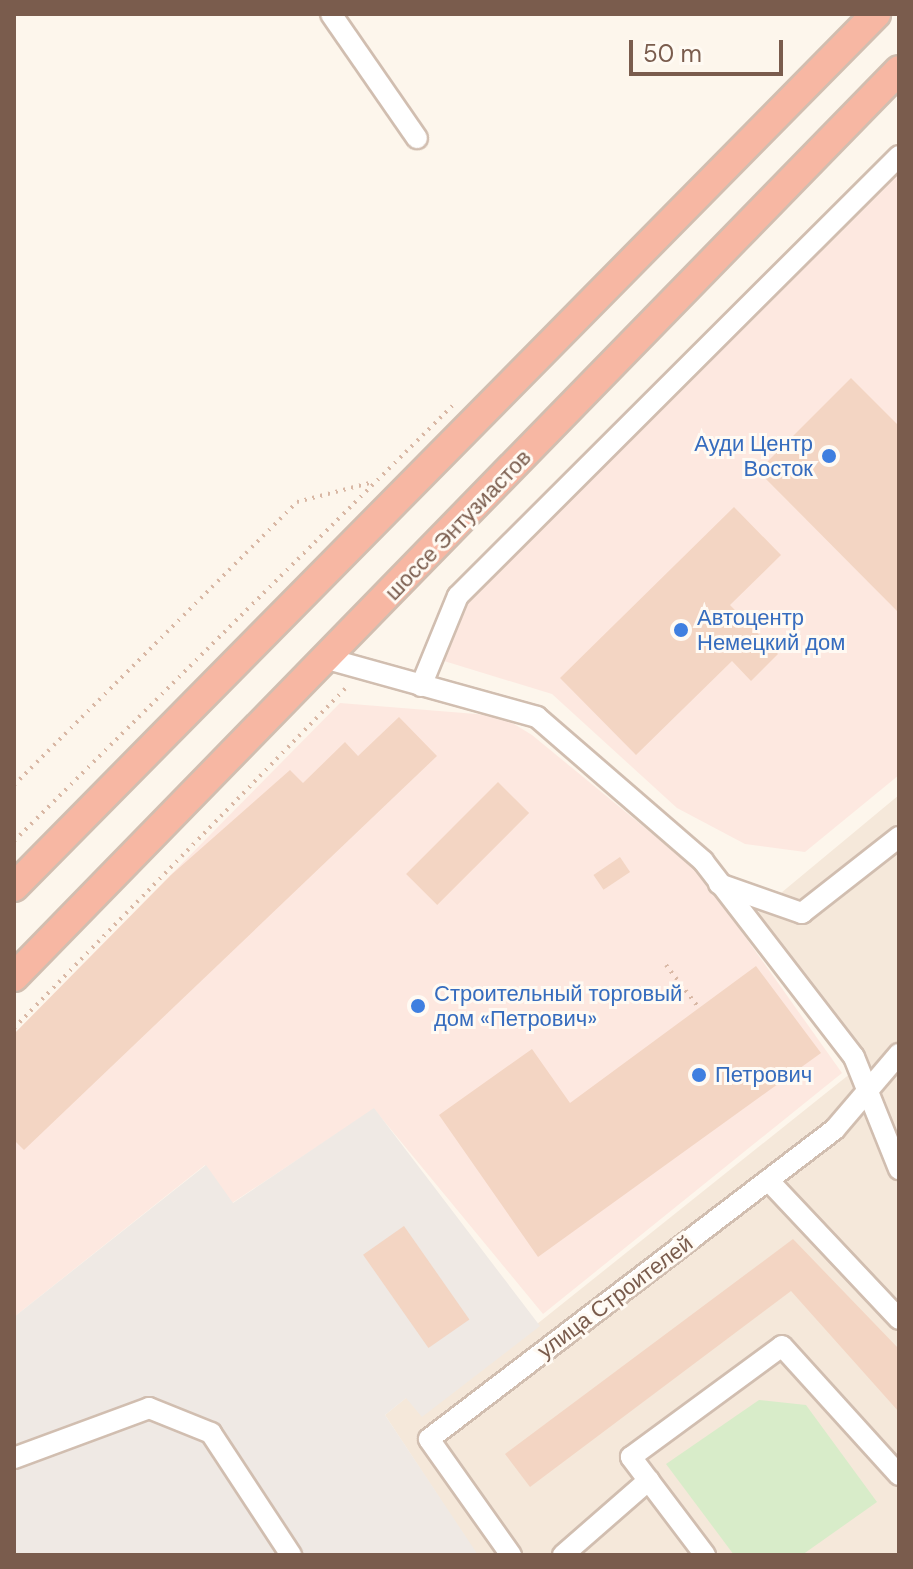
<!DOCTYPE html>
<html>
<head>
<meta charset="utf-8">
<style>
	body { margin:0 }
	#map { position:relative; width:913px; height:1569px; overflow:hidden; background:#fdf6ec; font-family:"DM Sans",sans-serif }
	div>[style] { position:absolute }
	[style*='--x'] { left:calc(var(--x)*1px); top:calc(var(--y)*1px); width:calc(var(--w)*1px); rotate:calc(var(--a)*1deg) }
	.residential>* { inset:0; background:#f5e8da }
	.commercial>* { inset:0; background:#fde8e0 }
	.industrial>* { inset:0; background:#efe9e4 }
	.green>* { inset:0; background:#d8ecc9 }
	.building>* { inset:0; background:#f3d5c3; transform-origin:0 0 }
	.path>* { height:4px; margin-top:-2px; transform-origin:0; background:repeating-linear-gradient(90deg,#d9b8a5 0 2px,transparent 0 8px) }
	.roads { filter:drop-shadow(2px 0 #d1beb0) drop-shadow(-2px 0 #d1beb0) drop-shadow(0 2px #d1beb0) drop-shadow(0 -2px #d1beb0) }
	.minor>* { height:20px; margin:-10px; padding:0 10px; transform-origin:10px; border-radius:10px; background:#fff }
	.highway>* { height:28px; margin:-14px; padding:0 14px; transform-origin:14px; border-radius:14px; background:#f7b7a3 }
	.dots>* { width:22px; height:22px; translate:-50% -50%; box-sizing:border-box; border:4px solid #fffaf3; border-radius:50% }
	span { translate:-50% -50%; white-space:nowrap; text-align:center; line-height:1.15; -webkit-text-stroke:6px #fffaf3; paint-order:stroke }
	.shop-label { font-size:22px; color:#366cbe }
	.right { translate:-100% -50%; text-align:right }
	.left { translate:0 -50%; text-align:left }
	.street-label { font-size:22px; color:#7a5c4d }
	.frame { position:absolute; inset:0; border:16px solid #7a5c4d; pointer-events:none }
	.scale { position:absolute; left:629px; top:40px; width:154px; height:36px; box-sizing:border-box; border:4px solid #7a5c4d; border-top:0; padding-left:10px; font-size:24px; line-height:28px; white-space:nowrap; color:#7a5c4d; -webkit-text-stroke:6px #fffaf3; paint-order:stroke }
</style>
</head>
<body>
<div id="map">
	<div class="residential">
		<div style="clip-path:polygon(899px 795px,899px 1555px,477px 1555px,385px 1415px,407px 1397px,422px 1416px,851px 1073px,740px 927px)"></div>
	</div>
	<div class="commercial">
		<div style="clip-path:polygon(899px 171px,899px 775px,805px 852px,745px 844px,677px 808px,552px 694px,444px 661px,466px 599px)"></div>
		<div style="clip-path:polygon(340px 703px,501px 716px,532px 735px,700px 873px,842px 1073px,543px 1314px,374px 1109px,232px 1203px,205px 1165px,14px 1317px,14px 1034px)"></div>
	</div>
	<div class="industrial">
		<div style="clip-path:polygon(374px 1108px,540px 1326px,422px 1417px,406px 1398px,385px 1415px,478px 1555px,14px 1555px,14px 1317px,206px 1165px,233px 1203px)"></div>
	</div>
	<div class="green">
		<div style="clip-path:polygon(759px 1400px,806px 1405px,877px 1502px,802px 1555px,734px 1555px,666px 1464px)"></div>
	</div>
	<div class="building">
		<div style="clip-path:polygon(851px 378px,899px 426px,899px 613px,758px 471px)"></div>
		<div style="clip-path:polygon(734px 507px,781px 555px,730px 605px,778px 654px,751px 681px,732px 661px,636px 755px,560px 678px)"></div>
		<div style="clip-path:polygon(399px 717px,437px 756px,24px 1150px,14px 1140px,14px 1034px,171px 875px,290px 770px,303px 783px,345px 742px,358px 756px)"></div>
		<div style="left:498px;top:782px;width:44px;height:130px;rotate:45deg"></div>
		<div style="left:620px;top:857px;width:18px;height:32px;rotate:56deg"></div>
		<div style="clip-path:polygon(756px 966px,821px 1053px,538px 1257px,439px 1115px,532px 1049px,570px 1103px)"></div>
		<div style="left:404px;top:1226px;width:114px;height:50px;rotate:55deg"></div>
		<div style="clip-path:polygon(793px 1239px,899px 1349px,899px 1412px,791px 1291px,530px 1487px,505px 1454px)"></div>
	</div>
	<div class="path">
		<div style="--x:14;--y:785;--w:400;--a:-45"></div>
		<div style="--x:297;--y:502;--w:79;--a:-14.7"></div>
		<div style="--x:14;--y:841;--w:619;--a:-44.8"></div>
		<div style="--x:666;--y:965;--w:54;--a:52.5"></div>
		<div style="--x:14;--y:1028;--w:478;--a:-45.7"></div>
	</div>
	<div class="roads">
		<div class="minor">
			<div style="--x:331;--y:14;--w:151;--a:55.3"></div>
			<div style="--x:328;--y:659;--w:217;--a:15.5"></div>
			<div style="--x:537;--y:717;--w:220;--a:40.9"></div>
			<div style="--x:703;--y:861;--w:247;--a:52.4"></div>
			<div style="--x:854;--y:1057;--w:121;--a:68.1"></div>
			<div style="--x:421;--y:686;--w:97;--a:-67.7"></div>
			<div style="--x:458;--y:596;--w:623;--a:-44.93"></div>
			<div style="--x:719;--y:884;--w:88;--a:19.3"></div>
			<div style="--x:802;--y:913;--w:123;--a:-38.1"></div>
			<div style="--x:768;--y:1180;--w:191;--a:46.7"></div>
			<div style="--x:14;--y:1458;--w:144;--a:-20.3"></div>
			<div style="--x:149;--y:1408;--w:67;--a:22"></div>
			<div style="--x:211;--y:1433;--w:146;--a:56.7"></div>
			<div style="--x:511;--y:1555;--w:142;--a:-125.3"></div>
			<div style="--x:429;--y:1439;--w:511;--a:-37.36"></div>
			<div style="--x:835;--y:1129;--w:99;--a:-49.5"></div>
			<div style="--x:563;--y:1555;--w:114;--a:-41.1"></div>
			<div style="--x:705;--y:1555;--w:123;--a:-127.1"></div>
			<div style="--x:631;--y:1457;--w:187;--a:-36.3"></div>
			<div style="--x:782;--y:1346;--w:174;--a:47.8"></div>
		</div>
		<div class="highway">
			<div style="--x:14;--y:887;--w:1227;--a:-45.36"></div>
			<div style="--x:14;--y:977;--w:1267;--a:-45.7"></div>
		</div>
	</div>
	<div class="dots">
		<div style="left:829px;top:456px;background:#3f7fe0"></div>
		<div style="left:681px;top:630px;background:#3f7fe0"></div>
		<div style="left:418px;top:1006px;background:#3f7fe0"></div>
		<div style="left:699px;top:1075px;background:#3f7fe0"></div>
	</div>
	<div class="shop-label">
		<span class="right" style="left:813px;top:456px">Ауди Центр<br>Восток</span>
		<span class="left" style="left:697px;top:630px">Автоцентр<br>Немецкий дом</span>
		<span class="left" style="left:434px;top:1006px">Строительный торговый<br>дом «Петрович»</span>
		<span class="left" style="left:715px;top:1075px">Петрович</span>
	</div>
	<div class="street-label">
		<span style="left:458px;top:525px;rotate:-46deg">шоссе Энтузиастов</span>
		<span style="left:615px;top:1297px;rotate:-37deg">улица Строителей</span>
	</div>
	<div class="frame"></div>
	<div class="scale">50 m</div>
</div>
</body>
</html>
